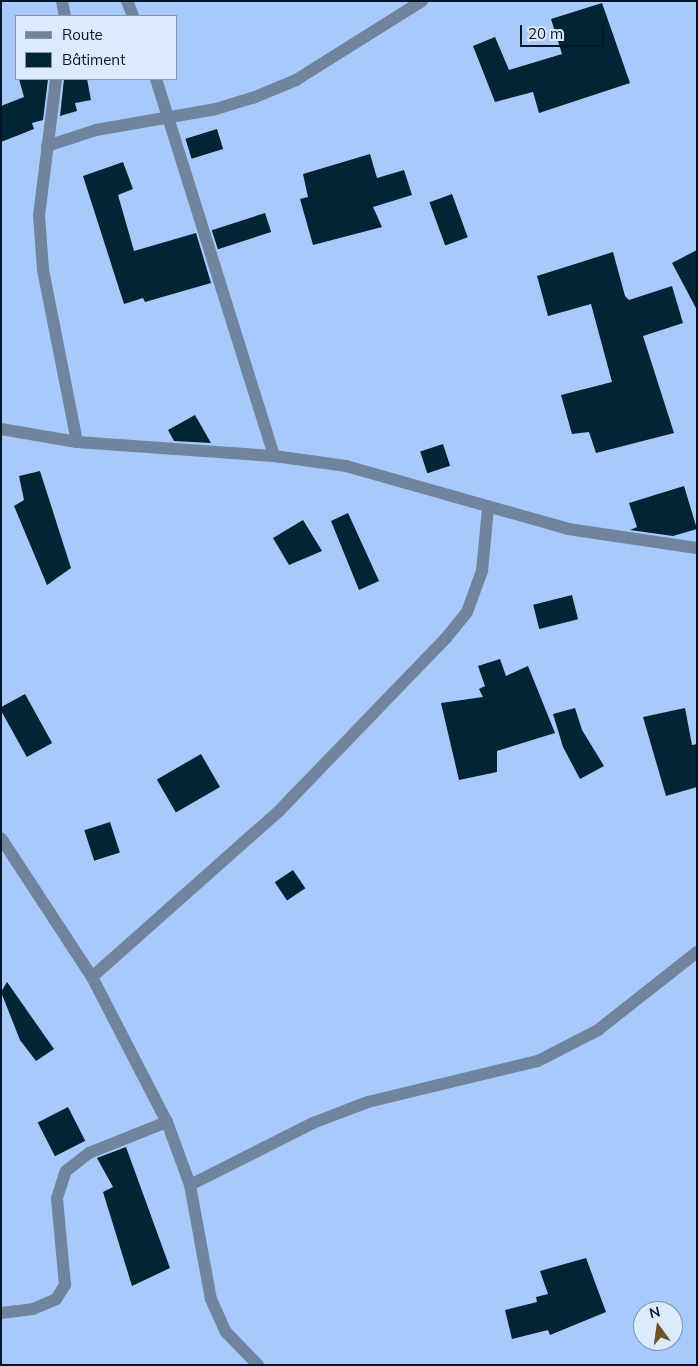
<!DOCTYPE html>
<html>
<head>
<meta charset="utf-8">
<style>
	body { margin:0 }
	#map { position:relative; width:698px; height:1366px; overflow:hidden; background:#a7cafb; font-family:Mulish,sans-serif }
	div>[style] { position:absolute }
	[style*='--x'] { left:calc(var(--x)*1px); top:calc(var(--y)*1px); width:calc(var(--w)*1px); rotate:calc(var(--a)*1deg) }
	.building>* { inset:0; background:#022435; transform-origin:0 0 }
	.minor>* { height:12px; margin:-6px; padding:0 6px; transform-origin:6px; border-radius:6px; background:#71849d }
	span { translate:-50% -50%; white-space:nowrap; text-align:center; line-height:1.15; -webkit-text-stroke:5px #dceafd; paint-order:stroke }
	.frame { position:absolute; inset:0; border:2px solid #05152a; pointer-events:none }
	.legend { position:absolute; left:15px; top:15px; width:162px; height:65px; box-sizing:border-box; background:#dceafd; border:1px solid #8695a9; margin:0; padding:6px 9px; list-style:none; font-size:15px; color:#05152a }
	.legend li { display:flex; align-items:center; gap:10px; height:25px }
	.legend b { width:25px; border:1px solid #8695a9 }
	.north { position:absolute; left:633px; top:1301px; width:50px; height:50px; box-sizing:border-box; background:#dceafd; border:1px solid #8695a9; border-radius:50%; rotate:346deg; font-size:14px; font-weight:700; line-height:20px; text-align:center; color:#05152a }
	.north::after { content:''; display:block; margin:auto; width:18px; height:22px; background:#6f5226; clip-path:polygon(50% 0,100% 100%,50% 72%,0 100%) }
	.scale { position:absolute; left:520px; top:25px; width:84px; height:22px; box-sizing:border-box; border:2px solid #05152a; border-top:0; padding-left:6px; font-size:15px; line-height:18px; white-space:nowrap; color:#05152a; -webkit-text-stroke:4px #dceafd; paint-order:stroke }
</style>
</head>
<body>
<div id="map">
	<div class="building">
		<div style="clip-path:polygon(602px 3px,630px 83px,539px 113px,533px 92px,495px 102px,473px 46px,495px 37px,509px 70px,562px 54px,551px 19px)"></div>
		<div style="clip-path:polygon(19px 79px,48px 79px,43px 120px,32px 123px,34px 129px,1px 142px,1px 106px,24px 97px)"></div>
		<div style="clip-path:polygon(64px 79px,87px 79px,91px 100px,75px 103px,77px 111px,60px 116px)"></div>
		<div style="left:217px;top:129px;width:21px;height:33px;rotate:73deg"></div>
		<div style="clip-path:polygon(370px 154px,377px 178px,404px 170px,412px 195px,373px 207px,382px 227px,313px 245px,300px 199px,308px 197px,303px 174px)"></div>
		<div style="clip-path:polygon(123px 162px,133px 189px,118px 195px,134px 251px,196px 233px,211px 283px,145px 302px,143px 298px,124px 304px,83px 176px)"></div>
		<div style="left:452px;top:194px;width:46px;height:24px;rotate:70deg"></div>
		<div style="left:265px;top:213px;width:20px;height:56px;rotate:72deg"></div>
		<div style="clip-path:polygon(697px 250px,697px 310px,672px 263px)"></div>
		<div style="clip-path:polygon(613px 252px,625px 296px,629px 300px,672px 286px,683px 323px,643px 336px,674px 433px,596px 453px,589px 432px,572px 434px,561px 395px,612px 382px,591px 304px,548px 316px,537px 276px)"></div>
		<div style="clip-path:polygon(195px 415px,211px 443px,174px 441px,168px 430px)"></div>
		<div style="left:443px;top:444px;width:23px;height:24px;rotate:72deg"></div>
		<div style="clip-path:polygon(40px 471px,71px 568px,47px 585px,14px 506px,24px 500px,19px 476px)"></div>
		<div style="clip-path:polygon(684px 486px,697px 529px,673px 536px,630px 530px,637px 527px,629px 503px)"></div>
		<div style="clip-path:polygon(348px 513px,379px 581px,359px 590px,331px 521px)"></div>
		<div style="clip-path:polygon(303px 520px,322px 551px,289px 565px,273px 538px)"></div>
		<div style="left:572px;top:595px;width:25px;height:40px;rotate:76deg"></div>
		<div style="clip-path:polygon(500px 659px,506px 676px,528px 666px,555px 733px,497px 751px,497px 772px,459px 780px,441px 703px,483px 697px,479px 689px,485px 686px,478px 666px)"></div>
		<div style="left:25px;top:694px;width:56px;height:29px;rotate:61deg"></div>
		<div style="clip-path:polygon(575px 708px,582px 730px,604px 766px,580px 779px,563px 747px,553px 714px)"></div>
		<div style="clip-path:polygon(685px 708px,692px 745px,697px 744px,697px 787px,666px 796px,643px 717px)"></div>
		<div style="left:201px;top:754px;width:38px;height:51px;rotate:60deg"></div>
		<div style="left:110px;top:822px;width:32px;height:27px;rotate:72deg"></div>
		<div style="left:293px;top:870px;width:22px;height:22px;rotate:56deg"></div>
		<div style="clip-path:polygon(7px 982px,54px 1049px,36px 1061px,20px 1040px,1px 992px)"></div>
		<div style="left:68px;top:1107px;width:38px;height:34px;rotate:63deg"></div>
		<div style="clip-path:polygon(126px 1147px,170px 1268px,132px 1286px,103px 1192px,113px 1187px,97px 1158px)"></div>
		<div style="clip-path:polygon(586px 1258px,606px 1312px,550px 1335px,548px 1330px,512px 1339px,505px 1310px,537px 1302px,536px 1297px,548px 1294px,540px 1271px)"></div>
	</div>
	<div class="minor">
		<div style="--x:62;--y:1;--w:15;--a:79"></div>
		<div style="--x:127;--y:1;--w:16;--a:68"></div>
		<div style="--x:56;--y:79;--w:137;--a:97.1"></div>
		<div style="--x:39;--y:215;--w:55;--a:85.8"></div>
		<div style="--x:43;--y:270;--w:175;--a:78.8"></div>
		<div style="--x:156;--y:79;--w:395;--a:72.6"></div>
		<div style="--x:47;--y:146;--w:52;--a:-18.1"></div>
		<div style="--x:96;--y:130;--w:122;--a:-9.9"></div>
		<div style="--x:216;--y:109;--w:39;--a:-17"></div>
		<div style="--x:253;--y:98;--w:47;--a:-22.7"></div>
		<div style="--x:296;--y:80;--w:149;--a:-32.1"></div>
		<div style="--x:1;--y:429;--w:77;--a:9.7"></div>
		<div style="--x:77;--y:442;--w:197;--a:4.1"></div>
		<div style="--x:274;--y:456;--w:73;--a:7.9"></div>
		<div style="--x:346;--y:466;--w:231;--a:15.8"></div>
		<div style="--x:568;--y:529;--w:130;--a:8.4"></div>
		<div style="--x:1;--y:838;--w:166;--a:56.8"></div>
		<div style="--x:92;--y:977;--w:163;--a:62.7"></div>
		<div style="--x:167;--y:1122;--w:67;--a:69.9"></div>
		<div style="--x:190;--y:1185;--w:116;--a:79.6"></div>
		<div style="--x:211;--y:1299;--w:36;--a:66"></div>
		<div style="--x:226;--y:1332;--w:46;--a:45.9"></div>
		<div style="--x:92;--y:977;--w:249;--a:-41.6"></div>
		<div style="--x:278;--y:812;--w:242;--a:-46"></div>
		<div style="--x:446;--y:638;--w:33;--a:-51"></div>
		<div style="--x:467;--y:612;--w:44;--a:-69.9"></div>
		<div style="--x:482;--y:571;--w:62;--a:-84.5"></div>
		<div style="--x:190;--y:1185;--w:138;--a:-26.8"></div>
		<div style="--x:313;--y:1123;--w:59;--a:-20.9"></div>
		<div style="--x:368;--y:1102;--w:175;--a:-13.6"></div>
		<div style="--x:538;--y:1061;--w:68;--a:-27.3"></div>
		<div style="--x:598;--y:1030;--w:126;--a:-38.2"></div>
		<div style="--x:1;--y:1313;--w:32;--a:-7"></div>
		<div style="--x:33;--y:1309;--w:25;--a:-23"></div>
		<div style="--x:56;--y:1299;--w:17;--a:-57"></div>
		<div style="--x:65;--y:1285;--w:87;--a:-95.3"></div>
		<div style="--x:57;--y:1198;--w:28;--a:-72"></div>
		<div style="--x:66;--y:1171;--w:29;--a:-38"></div>
		<div style="--x:89;--y:1153;--w:84;--a:-21.7"></div>
	</div>
	<div class="frame"></div>
	<ul class="legend">
	<li><b style="height:6px;background:#71849d"></b>Route</li>
	<li><b style="height:14px;background:#022435"></b>Bâtiment</li>
	</ul>
	<div class="north">N</div>
	<div class="scale">20 m</div>
</div>
</body>
</html>
